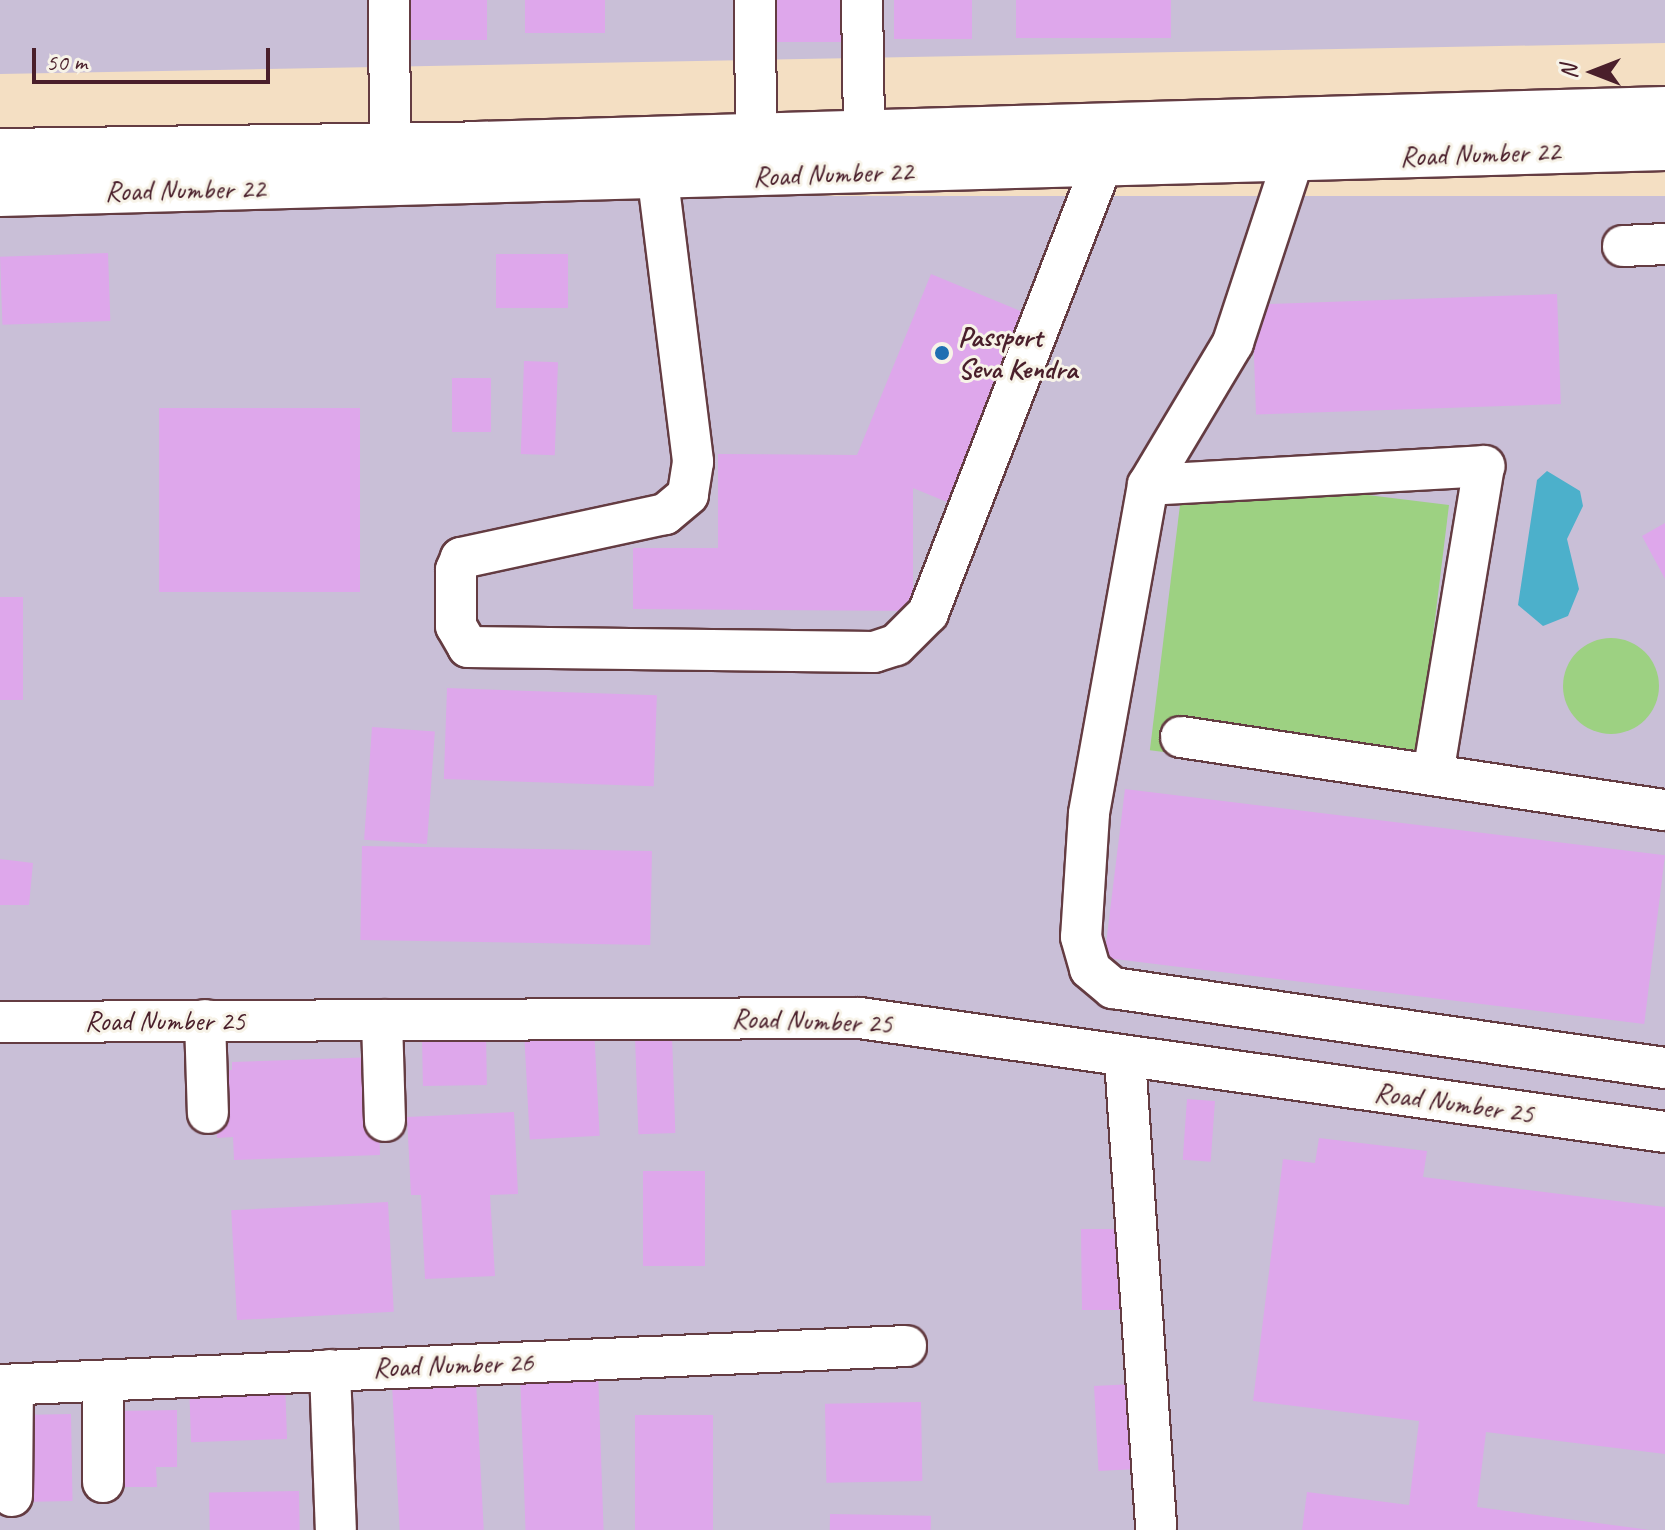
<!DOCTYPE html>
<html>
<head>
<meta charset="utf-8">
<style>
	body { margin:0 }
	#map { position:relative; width:1665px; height:1530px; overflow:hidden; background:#f4dfc3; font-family:Caveat,sans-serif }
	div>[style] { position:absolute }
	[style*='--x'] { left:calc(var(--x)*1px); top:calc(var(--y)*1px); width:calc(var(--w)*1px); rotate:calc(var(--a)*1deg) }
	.industrial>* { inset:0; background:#c9bfd7; transform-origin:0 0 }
	.green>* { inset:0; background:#9dd182; transform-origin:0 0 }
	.round { border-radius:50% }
	.water>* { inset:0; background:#4cb0cb }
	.building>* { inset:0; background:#dea7eb; transform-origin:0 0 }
	.roads { filter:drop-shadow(2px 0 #643c42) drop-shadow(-2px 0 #643c42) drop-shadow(0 2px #643c42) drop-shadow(0 -2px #643c42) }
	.minor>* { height:40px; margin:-20px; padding:0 20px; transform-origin:20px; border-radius:20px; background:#fff }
	.major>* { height:44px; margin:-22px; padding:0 22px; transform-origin:22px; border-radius:22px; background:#fff }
	.dots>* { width:22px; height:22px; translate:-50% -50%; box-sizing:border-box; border:4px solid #f7f3e8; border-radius:50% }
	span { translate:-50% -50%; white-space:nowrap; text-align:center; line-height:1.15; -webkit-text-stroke:6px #f7f3e8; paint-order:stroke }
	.street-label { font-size:28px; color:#4a1f2b }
	.poi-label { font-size:28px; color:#4a1f2b; font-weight:700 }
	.left { translate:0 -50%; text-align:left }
	.north { position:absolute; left:1553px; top:32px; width:80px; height:80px; -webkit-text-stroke:6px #f7f3e8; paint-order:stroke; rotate:270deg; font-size:22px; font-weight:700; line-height:32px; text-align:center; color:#4a1f2b }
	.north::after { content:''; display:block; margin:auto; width:28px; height:36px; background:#4a1f2b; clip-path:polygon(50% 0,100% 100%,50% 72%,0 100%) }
	.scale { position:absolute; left:32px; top:48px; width:238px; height:36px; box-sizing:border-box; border:4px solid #4a1f2b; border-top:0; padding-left:10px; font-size:24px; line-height:28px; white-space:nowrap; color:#4a1f2b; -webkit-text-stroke:6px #f7f3e8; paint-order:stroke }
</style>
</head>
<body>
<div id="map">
	<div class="industrial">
		<div style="clip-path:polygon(0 0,1665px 0,1665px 43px,0 74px)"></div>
		<div style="left:1665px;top:196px;width:1334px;height:1665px;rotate:90deg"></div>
	</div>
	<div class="green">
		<div style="left:1449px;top:505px;width:280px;height:267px;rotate:97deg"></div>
		<div class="round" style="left:1563px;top:638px;width:96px;height:96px"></div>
	</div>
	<div class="water">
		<div style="clip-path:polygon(1547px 471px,1580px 491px,1583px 506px,1567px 539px,1579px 589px,1568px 616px,1543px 626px,1518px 605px,1537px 480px)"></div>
	</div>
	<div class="building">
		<div style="left:404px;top:0;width:83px;height:40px"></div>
		<div style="left:525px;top:0;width:80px;height:33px"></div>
		<div style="left:767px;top:0;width:79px;height:42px"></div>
		<div style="left:894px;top:0;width:78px;height:39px"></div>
		<div style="left:1016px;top:0;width:155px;height:38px"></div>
		<div style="left:108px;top:253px;width:68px;height:108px;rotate:88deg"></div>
		<div style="left:496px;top:254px;width:72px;height:54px"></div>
		<div style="clip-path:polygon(931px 274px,1037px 318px,959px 507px,913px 488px,913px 611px,633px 609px,633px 548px,718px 548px,718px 454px,857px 455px)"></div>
		<div style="left:1557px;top:294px;width:110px;height:305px;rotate:88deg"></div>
		<div style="left:524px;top:361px;width:34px;height:93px;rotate:2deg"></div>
		<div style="left:452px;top:378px;width:39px;height:54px"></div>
		<div style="left:159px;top:408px;width:201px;height:184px"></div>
		<div style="clip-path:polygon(1665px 523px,1665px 579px,1642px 536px)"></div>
		<div style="left:0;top:597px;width:23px;height:103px"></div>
		<div style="left:447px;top:688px;width:210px;height:91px;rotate:2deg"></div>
		<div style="left:372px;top:727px;width:63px;height:113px;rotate:4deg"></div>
		<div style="left:1125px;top:789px;width:544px;height:170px;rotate:7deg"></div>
		<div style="left:362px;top:846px;width:290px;height:94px;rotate:1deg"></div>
		<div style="clip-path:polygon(0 859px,33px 863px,29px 905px,0 905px)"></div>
		<div style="left:594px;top:1028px;width:108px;height:70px;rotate:87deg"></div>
		<div style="left:486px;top:1034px;width:51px;height:64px;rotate:89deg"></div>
		<div style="left:672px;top:1036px;width:97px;height:37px;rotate:88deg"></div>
		<div style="clip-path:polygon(376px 1057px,380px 1155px,234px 1160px,233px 1137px,217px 1138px,214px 1071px,232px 1070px,232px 1062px)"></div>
		<div style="left:1187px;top:1099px;width:28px;height:61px;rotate:4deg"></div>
		<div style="clip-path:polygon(514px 1112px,518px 1194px,490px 1195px,495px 1276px,425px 1279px,421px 1195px,411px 1195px,407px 1117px)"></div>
		<div style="clip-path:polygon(1319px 1138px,1427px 1151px,1423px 1177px,1665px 1207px,1665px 1454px,1486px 1432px,1477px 1507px,1650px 1530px,1302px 1530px,1307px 1492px,1409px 1505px,1419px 1421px,1253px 1401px,1283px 1159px,1315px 1163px)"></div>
		<div style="left:643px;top:1171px;width:62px;height:95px"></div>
		<div style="left:388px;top:1202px;width:110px;height:157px;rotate:87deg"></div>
		<div style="clip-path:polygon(1081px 1229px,1124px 1229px,1132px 1310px,1082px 1310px)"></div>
		<div style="left:598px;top:1370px;width:160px;height:78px;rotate:88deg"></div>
		<div style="left:285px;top:1381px;width:58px;height:96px;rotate:88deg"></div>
		<div style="left:476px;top:1382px;width:148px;height:84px;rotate:87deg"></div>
		<div style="left:1133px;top:1384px;width:85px;height:39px;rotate:87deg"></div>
		<div style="left:921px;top:1402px;width:79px;height:96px;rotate:89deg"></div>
		<div style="clip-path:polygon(177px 1410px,177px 1467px,156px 1467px,157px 1487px,115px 1487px,114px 1411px)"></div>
		<div style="left:71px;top:1414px;width:87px;height:51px;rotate:89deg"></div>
		<div style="left:713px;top:1415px;width:115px;height:78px;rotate:90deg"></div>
		<div style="left:299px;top:1491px;width:39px;height:90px;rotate:89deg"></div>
		<div style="left:830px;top:1514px;width:101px;height:16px;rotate:1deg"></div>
	</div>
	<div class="roads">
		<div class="minor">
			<div style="--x:389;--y:0;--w:143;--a:89.6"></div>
			<div style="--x:755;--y:0;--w:136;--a:89.6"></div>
			<div style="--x:862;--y:0;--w:133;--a:89.1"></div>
			<div style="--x:1293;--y:160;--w:193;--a:108.2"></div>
			<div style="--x:1233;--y:343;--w:165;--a:120.9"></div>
			<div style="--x:1148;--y:485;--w:334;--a:100.2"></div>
			<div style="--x:1089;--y:814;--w:123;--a:93.7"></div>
			<div style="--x:1081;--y:937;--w:33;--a:74"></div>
			<div style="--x:1090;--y:969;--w:30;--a:40"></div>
			<div style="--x:1113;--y:988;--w:558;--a:8.25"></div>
			<div style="--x:658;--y:180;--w:284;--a:82.9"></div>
			<div style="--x:693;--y:462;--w:33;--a:99"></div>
			<div style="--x:688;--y:495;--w:30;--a:140"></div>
			<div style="--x:665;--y:514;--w:209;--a:167.8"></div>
			<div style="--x:461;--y:558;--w:13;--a:113"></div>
			<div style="--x:456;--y:570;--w:56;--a:90"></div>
			<div style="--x:456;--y:626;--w:24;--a:60"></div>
			<div style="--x:468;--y:647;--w:406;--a:0.7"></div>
			<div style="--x:874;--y:652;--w:23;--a:-18"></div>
			<div style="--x:896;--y:645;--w:45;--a:-45"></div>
			<div style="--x:928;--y:613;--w:481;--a:-68.8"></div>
			<div style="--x:1623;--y:246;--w:42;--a:-2.7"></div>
			<div style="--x:1148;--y:485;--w:337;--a:-3.2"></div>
			<div style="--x:1484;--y:466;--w:311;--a:99.4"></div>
			<div style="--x:1181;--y:737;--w:489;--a:8.6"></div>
			<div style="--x:205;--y:1020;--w:93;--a:88.2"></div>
			<div style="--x:382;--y:1020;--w:101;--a:88.3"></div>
			<div style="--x:0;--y:1022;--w:860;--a:-0.27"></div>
			<div style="--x:860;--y:1018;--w:813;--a:8.06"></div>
			<div style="--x:1125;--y:1058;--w:473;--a:86.2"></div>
			<div style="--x:330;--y:1370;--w:160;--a:87.9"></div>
			<div style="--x:0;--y:1385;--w:907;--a:-2.46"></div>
			<div style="--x:103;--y:1482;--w:101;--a:-90"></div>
			<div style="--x:12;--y:1496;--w:111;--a:-89.5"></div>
		</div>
		<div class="major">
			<div style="--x:0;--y:151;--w:476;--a:-0.8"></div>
			<div style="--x:476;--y:144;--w:1190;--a:-1.69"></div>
			<div style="--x:0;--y:194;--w:1666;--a:-1.58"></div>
		</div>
	</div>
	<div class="dots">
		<div style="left:942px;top:353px;background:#1f6fb2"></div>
	</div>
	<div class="street-label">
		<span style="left:1480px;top:154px;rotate:-2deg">Road Number 22</span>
		<span style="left:833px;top:174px;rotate:-2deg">Road Number 22</span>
		<span style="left:185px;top:190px;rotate:-1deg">Road Number 22</span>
		<span style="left:165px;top:1021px">Road Number 25</span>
		<span style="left:812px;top:1021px;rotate:2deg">Road Number 25</span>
		<span style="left:1454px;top:1103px;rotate:8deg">Road Number 25</span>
		<span style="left:453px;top:1365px;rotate:-2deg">Road Number 26</span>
	</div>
	<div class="poi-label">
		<span class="left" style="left:958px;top:353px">Passport<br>Seva Kendra</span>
	</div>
	<div class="north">N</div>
	<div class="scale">50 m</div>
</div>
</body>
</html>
